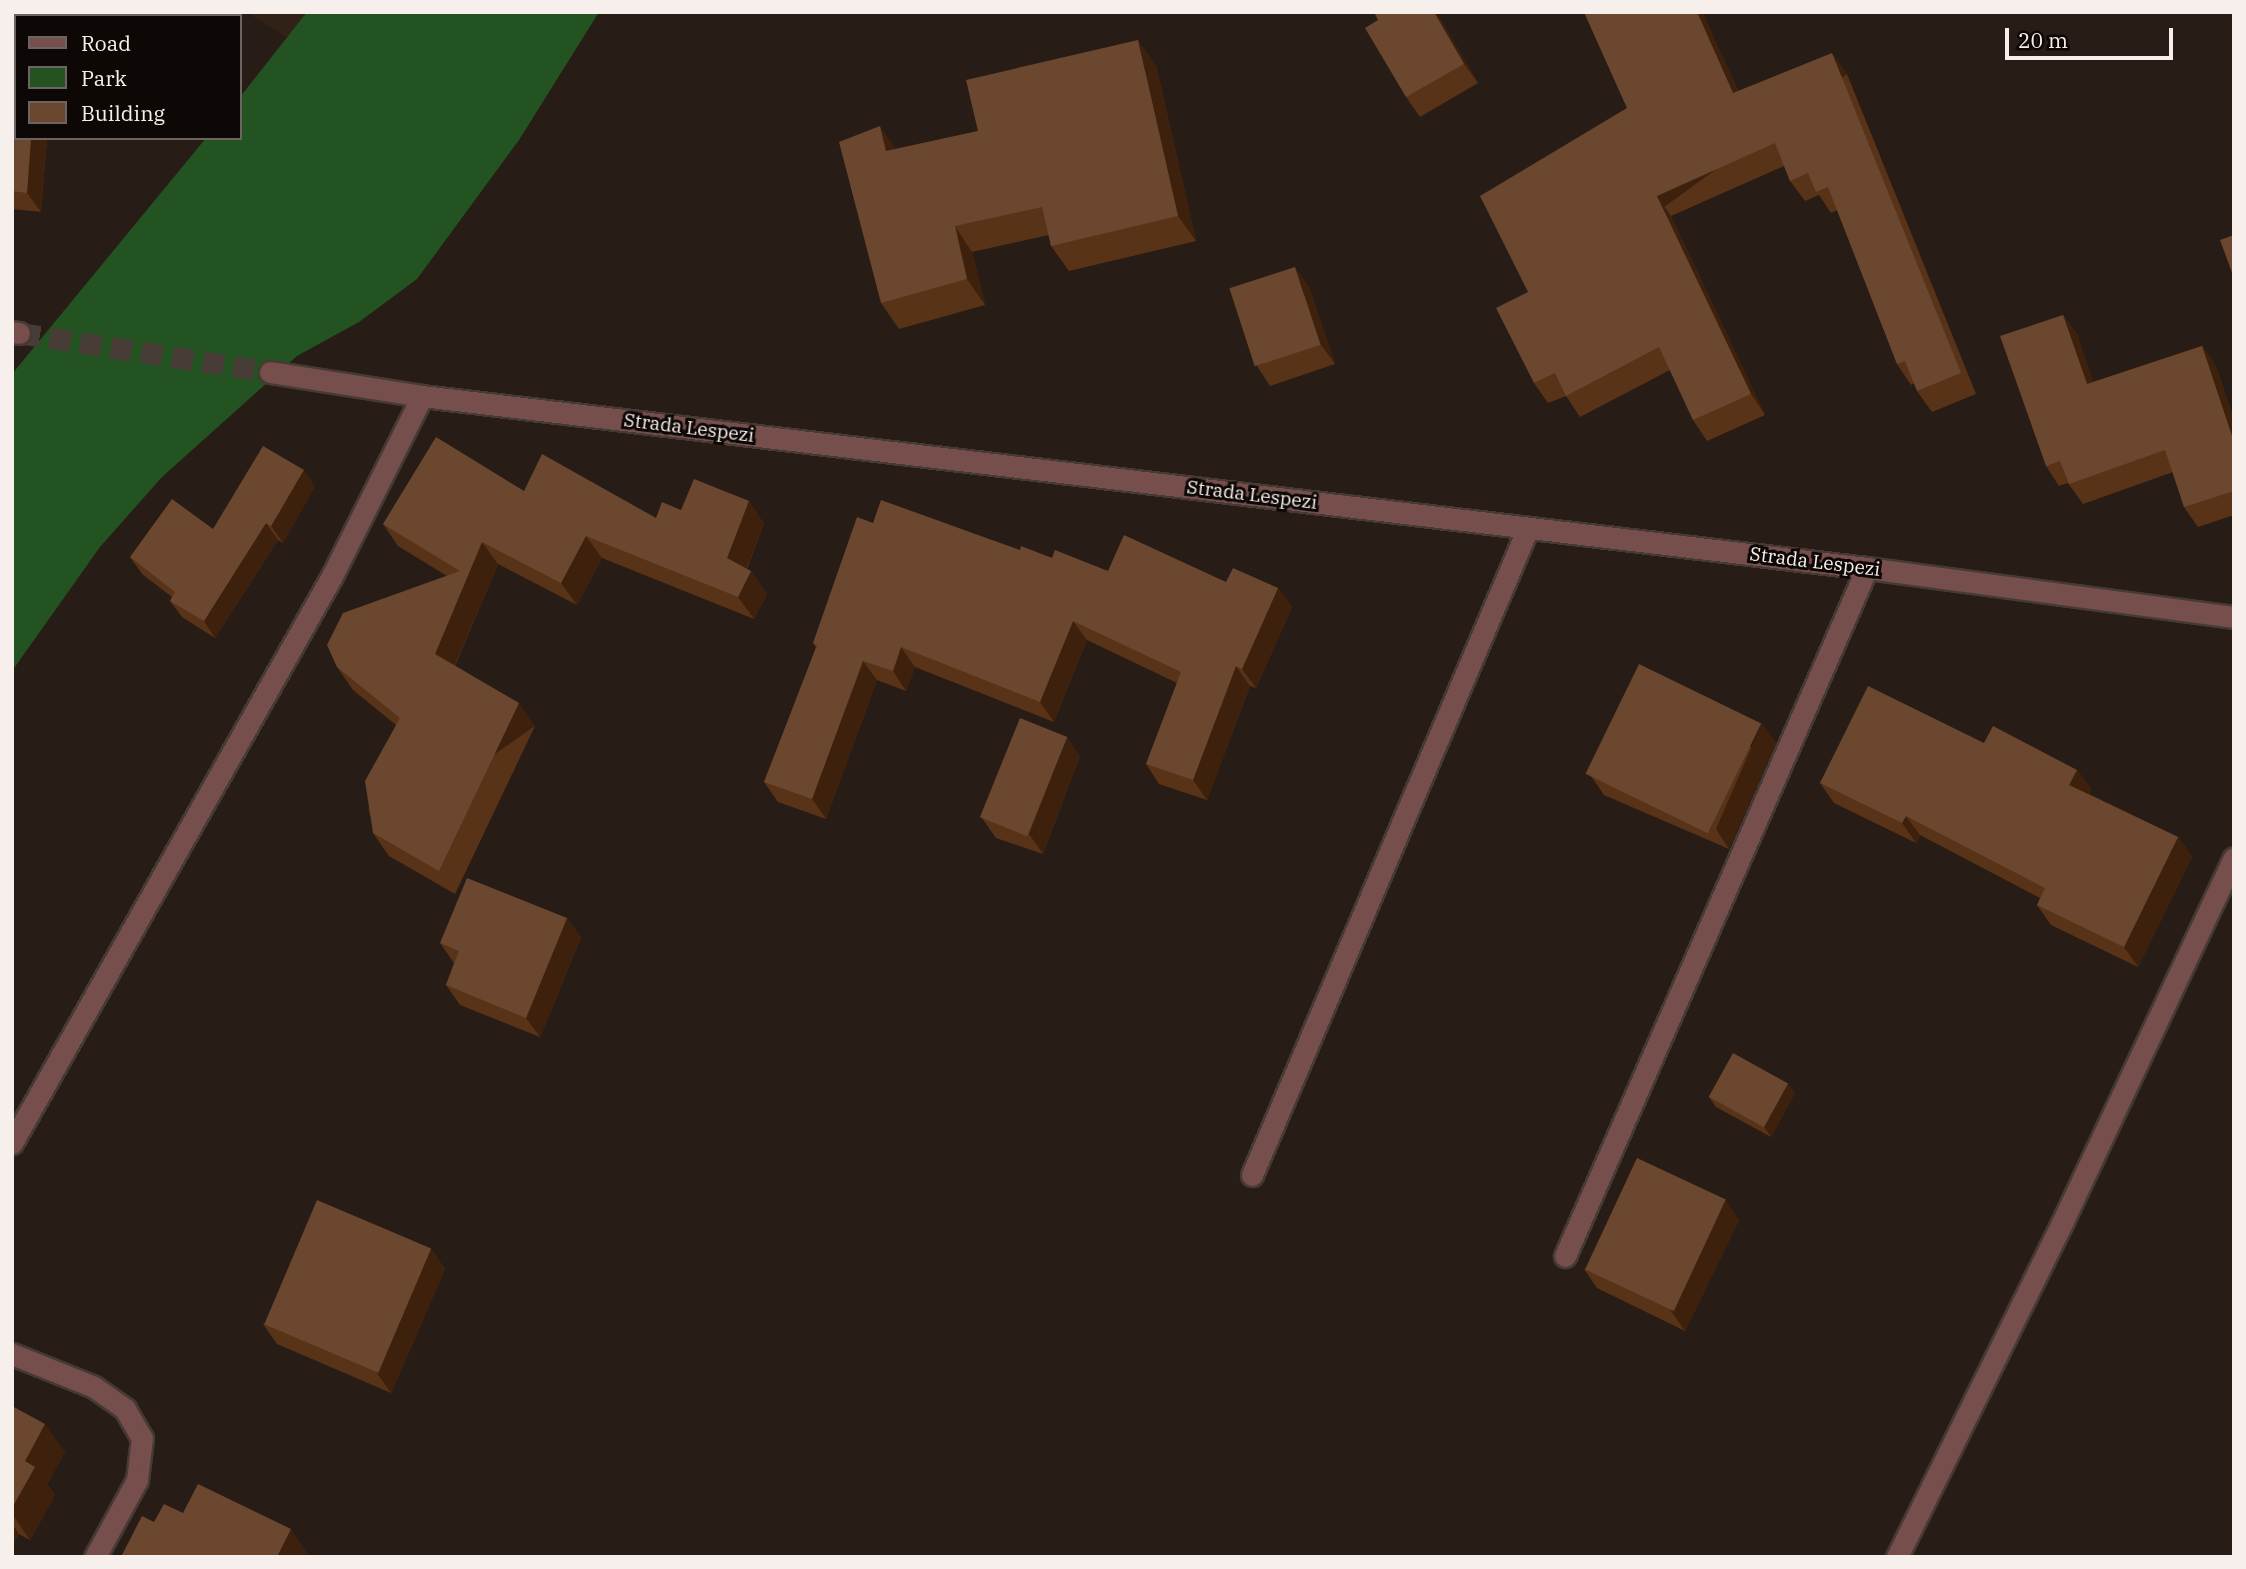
<!DOCTYPE html>
<html>
<head>
<meta charset="utf-8">
<style>
	body { margin:0 }
	#map { position:relative; width:2246px; height:1569px; overflow:hidden; background:#281c16; font-family:"IBM Plex Serif",serif }
	div>[style] { position:absolute }
	[style*='--x'] { left:calc(var(--x)*1px); top:calc(var(--y)*1px); width:calc(var(--w)*1px); rotate:calc(var(--a)*1deg) }
	.built>* { inset:0; background:#322117 }
	.green>* { inset:0; background:#225321 }
	.street-tunnel>* { height:21px; margin-top:-10.5px; transform-origin:0; background:repeating-linear-gradient(90deg,#473c36 0 21px,transparent 0 31px) }
	.roads { filter:drop-shadow(2px 0 #453a34) drop-shadow(-2px 0 #453a34) drop-shadow(0 2px #453a34) drop-shadow(0 -2px #453a34) }
	.lane>* { height:21px; margin:-10.5px; padding:0 10.5px; transform-origin:10.5px; border-radius:10.5px; background:#764e4b }
	.street>* { height:21px; margin:-10.5px; padding:0 10.5px; transform-origin:10.5px; border-radius:10.5px; background:#764e4b }
	.wall>* { inset:0; background:#593317 }
	.shaded-wall>* { inset:0; background:#3e210d; transform-origin:0 0 }
	.building>* { inset:0; background:#6a472e; transform-origin:0 0 }
	span { translate:-50% -50%; white-space:nowrap; text-align:center; line-height:1.15; -webkit-text-stroke:6px #0d0806; paint-order:stroke }
	.street-label { font-size:19px; color:#f7efeb }
	.frame { position:absolute; inset:0; border:14px solid #f7efeb; pointer-events:none }
	.legend { position:absolute; left:14px; top:14px; width:228px; height:126px; box-sizing:border-box; background:#0d0806; border:2px solid #6b6462; margin:0; padding:9px 12px; list-style:none; font-size:21px; color:#f7efeb }
	.legend li { display:flex; align-items:center; gap:14px; height:35px }
	.legend b { width:35px; border:2px solid #6b6462 }
	.scale { position:absolute; left:2005px; top:28px; width:168px; height:32px; box-sizing:border-box; border:4px solid #f7efeb; border-top:0; padding-left:9px; font-size:21px; line-height:24px; white-space:nowrap; color:#f7efeb; -webkit-text-stroke:5px #0d0806; paint-order:stroke }
</style>
</head>
<body>
<div id="map">
	<div class="built">
		<div style="clip-path:polygon(246px 12px,307px 12px,288px 38px)"></div>
	</div>
	<div class="green">
		<div style="clip-path:polygon(307px 12px,599px 12px,519px 140px,417px 279px,359px 322px,297px 356px,162px 477px,100px 547px,12px 671px,12px 374px,206px 138px,240px 138px,240px 97px)"></div>
	</div>
	<div class="street-tunnel">
		<div style="--x:19;--y:333;--w:254;--a:8.8"></div>
	</div>
	<div class="roads">
		<div class="lane">
			<div style="--x:1252;--y:1175;--w:703;--a:-66.9"></div>
		</div>
		<div class="street">
			<div style="--x:12;--y:332;--w:7;--a:8"></div>
			<div style="--x:270;--y:372;--w:154;--a:9"></div>
			<div style="--x:422;--y:396;--w:1455;--a:6.79"></div>
			<div style="--x:1867;--y:568;--w:370;--a:7.6"></div>
			<div style="--x:12;--y:1143;--w:651;--a:-60.56"></div>
			<div style="--x:332;--y:576;--w:201;--a:-63.4"></div>
			<div style="--x:1565;--y:1256;--w:751;--a:-66.3"></div>
			<div style="--x:12;--y:1354;--w:88;--a:21.9"></div>
			<div style="--x:94;--y:1387;--w:38;--a:35"></div>
			<div style="--x:125;--y:1409;--w:34;--a:60"></div>
			<div style="--x:142;--y:1438;--w:42;--a:96.8"></div>
			<div style="--x:137;--y:1480;--w:88;--a:118.6"></div>
			<div style="--x:1897;--y:1557;--w:373;--a:-63.7"></div>
			<div style="--x:2062;--y:1223;--w:403;--a:-64.8"></div>
		</div>
	</div>
	<div class="wall">
		<div style="clip-path:polygon(1436px 12px,1478px 83px,1420px 117px,1406px 97px)"></div>
		<div style="clip-path:polygon(1584px 12px,1702px 12px,1738px 91px,1847px 74px,1976px 394px,1932px 412px,1917px 391px,1914px 383px,1911px 385px,1897px 364px,1837px 210px,1831px 213px,1819px 195px,1805px 201px,1790px 181px,1784px 166px,1671px 216px,1765px 415px,1707px 441px,1693px 420px,1670px 370px,1580px 417px,1566px 396px,1548px 403px,1534px 383px,1627px 108px)"></div>
		<div style="clip-path:polygon(1156px 65px,1196px 241px,1069px 271px,1051px 246px,1049px 235px,972px 252px,985px 305px,899px 329px,881px 303px,896px 149px,978px 131px)"></div>
		<div style="clip-path:polygon(12px 79px,16px 138px,47px 138px,41px 212px,12px 209px)"></div>
		<div style="clip-path:polygon(1309px 287px,1335px 364px,1270px 386px,1257px 366px)"></div>
		<div style="clip-path:polygon(2063px 315px,2077px 334px,2093px 382px,2202px 346px,2216px 366px,2234px 420px,2234px 515px,2198px 527px,2184px 507px,2173px 472px,2083px 504px,2068px 483px,2059px 486px,2046px 466px)"></div>
		<div style="clip-path:polygon(315px 486px,283px 543px,278px 540px,215px 638px,182px 617px,170px 601px,172px 597px,142px 574px,130px 557px,213px 529px)"></div>
		<div style="clip-path:polygon(524px 491px,656px 518px,681px 510px,764px 523px,747px 569px,751px 571px,767px 594px,754px 619px,602px 558px,577px 605px,498px 564px,455px 666px,535px 726px,455px 894px,389px 856px,373px 833px,396px 725px,353px 690px,337px 667px,447px 576px,398px 546px,383px 524px)"></div>
		<div style="clip-path:polygon(873px 523px,1020px 550px,1108px 571px,1278px 588px,1292px 607px,1256px 688px,1250px 686px,1207px 800px,1159px 784px,1146px 764px,1177px 683px,1087px 640px,1054px 722px,915px 667px,906px 691px,877px 680px,826px 819px,778px 802px,764px 782px,816px 648px,813px 643px)"></div>
		<div style="clip-path:polygon(1776px 742px,1729px 849px,1604px 795px,1591px 776px)"></div>
		<div style="clip-path:polygon(1984px 743px,2077px 770px,2091px 789px,2089px 794px,2178px 837px,2192px 857px,2138px 967px,2051px 925px,2037px 905px,2040px 898px,1920px 835px,1916px 843px,1834px 803px,1820px 783px)"></div>
		<div style="clip-path:polygon(1080px 756px,1043px 854px,996px 838px,982px 818px)"></div>
		<div style="clip-path:polygon(567px 918px,581px 938px,540px 1037px,460px 1005px,446px 985px,454px 963px,440px 943px)"></div>
		<div style="clip-path:polygon(1795px 1093px,1771px 1137px,1716px 1107px,1709px 1097px)"></div>
		<div style="clip-path:polygon(1739px 1220px,1685px 1331px,1597px 1288px,1584px 1269px)"></div>
		<div style="clip-path:polygon(431px 1249px,445px 1269px,391px 1393px,277px 1344px,263px 1324px)"></div>
		<div style="clip-path:polygon(12px 1406px,65px 1452px,47px 1484px,55px 1495px,30px 1540px,19px 1534px,12px 1546px)"></div>
	</div>
	<div class="shaded-wall">
		<div style="clip-path:polygon(1434px 12px,1436px 12px,1478px 83px,1464px 64px)"></div>
		<div style="clip-path:polygon(1697px 12px,1702px 12px,1748px 114px,1733px 93px)"></div>
		<div style="clip-path:polygon(1138px 40px,1156px 65px,1196px 241px,1178px 216px)"></div>
		<div style="left:1832px;top:53px;width:26px;height:345px;rotate:54deg"></div>
		<div style="clip-path:polygon(880px 126px,898px 152px,886px 151px)"></div>
		<div style="clip-path:polygon(31px 138px,47px 138px,41px 212px,27px 193px)"></div>
		<div style="clip-path:polygon(1657px 196px,1671px 216px,1765px 415px,1751px 394px)"></div>
		<div style="clip-path:polygon(955px 226px,972px 252px,985px 305px,967px 279px)"></div>
		<div style="clip-path:polygon(1295px 267px,1309px 287px,1335px 364px,1321px 345px)"></div>
		<div style="clip-path:polygon(2063px 315px,2077px 334px,2101px 404px,2087px 384px)"></div>
		<div style="clip-path:polygon(2202px 346px,2216px 366px,2234px 420px,2234px 442px)"></div>
		<div style="clip-path:polygon(304px 470px,315px 486px,283px 543px,271px 526px)"></div>
		<div style="clip-path:polygon(749px 501px,764px 523px,742px 580px,727px 558px)"></div>
		<div style="clip-path:polygon(266px 523px,278px 540px,215px 638px,204px 621px)"></div>
		<div style="clip-path:polygon(586px 536px,602px 558px,577px 605px,561px 583px)"></div>
		<div style="clip-path:polygon(482px 542px,498px 564px,450px 676px,435px 654px)"></div>
		<div style="clip-path:polygon(751px 571px,767px 594px,754px 619px,738px 597px)"></div>
		<div style="clip-path:polygon(1278px 588px,1292px 607px,1256px 688px,1242px 669px)"></div>
		<div style="clip-path:polygon(1073px 621px,1087px 640px,1054px 722px,1040px 702px)"></div>
		<div style="clip-path:polygon(901px 647px,915px 667px,906px 691px,893px 671px)"></div>
		<div style="clip-path:polygon(863px 661px,877px 680px,826px 819px,812px 799px)"></div>
		<div style="clip-path:polygon(1236px 666px,1250px 686px,1207px 800px,1193px 780px)"></div>
		<div style="left:519px;top:703px;width:28px;height:186px;rotate:55deg"></div>
		<div style="clip-path:polygon(1762px 723px,1776px 742px,1729px 849px,1716px 829px)"></div>
		<div style="clip-path:polygon(1067px 737px,1080px 756px,1043px 854px,1029px 834px)"></div>
		<div style="clip-path:polygon(2077px 770px,2091px 789px,2083px 805px,2069px 785px)"></div>
		<div style="clip-path:polygon(1906px 816px,1920px 835px,1916px 843px,1902px 823px)"></div>
		<div style="clip-path:polygon(2178px 837px,2192px 857px,2138px 967px,2124px 947px)"></div>
		<div style="clip-path:polygon(567px 918px,581px 938px,540px 1037px,526px 1018px)"></div>
		<div style="clip-path:polygon(1788px 1083px,1795px 1093px,1771px 1137px,1764px 1127px)"></div>
		<div style="clip-path:polygon(1726px 1200px,1739px 1220px,1685px 1331px,1671px 1311px)"></div>
		<div style="clip-path:polygon(431px 1249px,445px 1269px,391px 1393px,377px 1373px)"></div>
		<div style="clip-path:polygon(45px 1424px,65px 1452px,47px 1484px,55px 1495px,30px 1540px,12px 1514px,12px 1508px,25px 1461px)"></div>
		<div style="clip-path:polygon(12px 1524px,19px 1534px,12px 1546px)"></div>
		<div style="clip-path:polygon(291px 1529px,310px 1557px,277px 1557px)"></div>
	</div>
	<div class="building">
		<div style="clip-path:polygon(1374px 12px,1434px 12px,1464px 64px,1406px 97px,1365px 28px,1378px 20px)"></div>
		<div style="clip-path:polygon(1584px 12px,1697px 12px,1733px 93px,1832px 53px,1961px 373px,1917px 391px,1905px 361px,1897px 364px,1828px 187px,1816px 192px,1808px 173px,1790px 181px,1775px 143px,1657px 196px,1751px 394px,1693px 420px,1659px 347px,1566px 396px,1555px 373px,1534px 383px,1496px 308px,1528px 292px,1480px 196px,1627px 108px)"></div>
		<div style="clip-path:polygon(1138px 40px,1178px 216px,1051px 246px,1042px 207px,955px 226px,967px 279px,881px 303px,839px 142px,880px 126px,886px 151px,978px 131px,966px 80px)"></div>
		<div style="clip-path:polygon(12px 79px,16px 79px,16px 138px,31px 138px,27px 193px,12px 191px)"></div>
		<div style="clip-path:polygon(2234px 235px,2234px 278px,2220px 240px)"></div>
		<div style="left:1295px;top:267px;width:82px;height:69px;rotate:72deg"></div>
		<div style="clip-path:polygon(2063px 315px,2087px 384px,2202px 346px,2234px 442px,2234px 491px,2184px 507px,2165px 450px,2069px 484px,2060px 461px,2046px 466px,2000px 336px)"></div>
		<div style="clip-path:polygon(436px 437px,524px 491px,542px 454px,656px 518px,662px 502px,681px 510px,694px 479px,749px 501px,727px 558px,751px 571px,738px 597px,586px 536px,561px 583px,482px 542px,435px 654px,519px 703px,439px 871px,373px 833px,365px 781px,400px 718px,337px 667px,327px 645px,343px 613px,460px 571px,383px 524px)"></div>
		<div style="clip-path:polygon(263px 446px,304px 470px,271px 526px,266px 523px,204px 621px,170px 601px,175px 592px,130px 557px,172px 499px,213px 529px)"></div>
		<div style="clip-path:polygon(881px 500px,1020px 550px,1021px 546px,1052px 558px,1055px 550px,1108px 571px,1124px 535px,1226px 582px,1233px 568px,1278px 588px,1242px 669px,1236px 666px,1193px 780px,1146px 764px,1181px 672px,1073px 621px,1040px 702px,901px 647px,893px 671px,863px 661px,812px 799px,764px 782px,817px 645px,813px 643px,857px 517px,873px 523px)"></div>
		<div style="left:1639px;top:664px;width:136px;height:122px;rotate:26deg"></div>
		<div style="clip-path:polygon(1868px 686px,1984px 743px,1993px 726px,2077px 770px,2069px 785px,2178px 837px,2124px 947px,2037px 905px,2045px 888px,1906px 816px,1902px 823px,1820px 783px)"></div>
		<div style="left:1020px;top:718px;width:51px;height:107px;rotate:22deg"></div>
		<div style="clip-path:polygon(467px 878px,567px 918px,526px 1018px,446px 985px,459px 951px,440px 943px)"></div>
		<div style="left:1733px;top:1053px;width:63px;height:50px;rotate:29deg"></div>
		<div style="left:1637px;top:1158px;width:98px;height:123px;rotate:25deg"></div>
		<div style="left:317px;top:1200px;width:124px;height:135px;rotate:23deg"></div>
		<div style="clip-path:polygon(12px 1406px,45px 1424px,25px 1461px,35px 1467px,12px 1508px)"></div>
		<div style="clip-path:polygon(198px 1484px,291px 1529px,277px 1557px,121px 1557px,142px 1516px,154px 1522px,164px 1504px,183px 1513px)"></div>
	</div>
	<div class="street-label">
		<span style="left:689px;top:428px;rotate:7deg">Strada Lespezi</span>
		<span style="left:1252px;top:495px;rotate:7deg">Strada Lespezi</span>
		<span style="left:1815px;top:562px;rotate:7deg">Strada Lespezi</span>
	</div>
	<div class="frame"></div>
	<ul class="legend">
	<li><b style="height:9px;background:#764e4b"></b>Road</li>
	<li><b style="height:19px;background:#225321"></b>Park</li>
	<li><b style="height:19px;background:#6a472e"></b>Building</li>
	</ul>
	<div class="scale">20 m</div>
</div>
</body>
</html>
